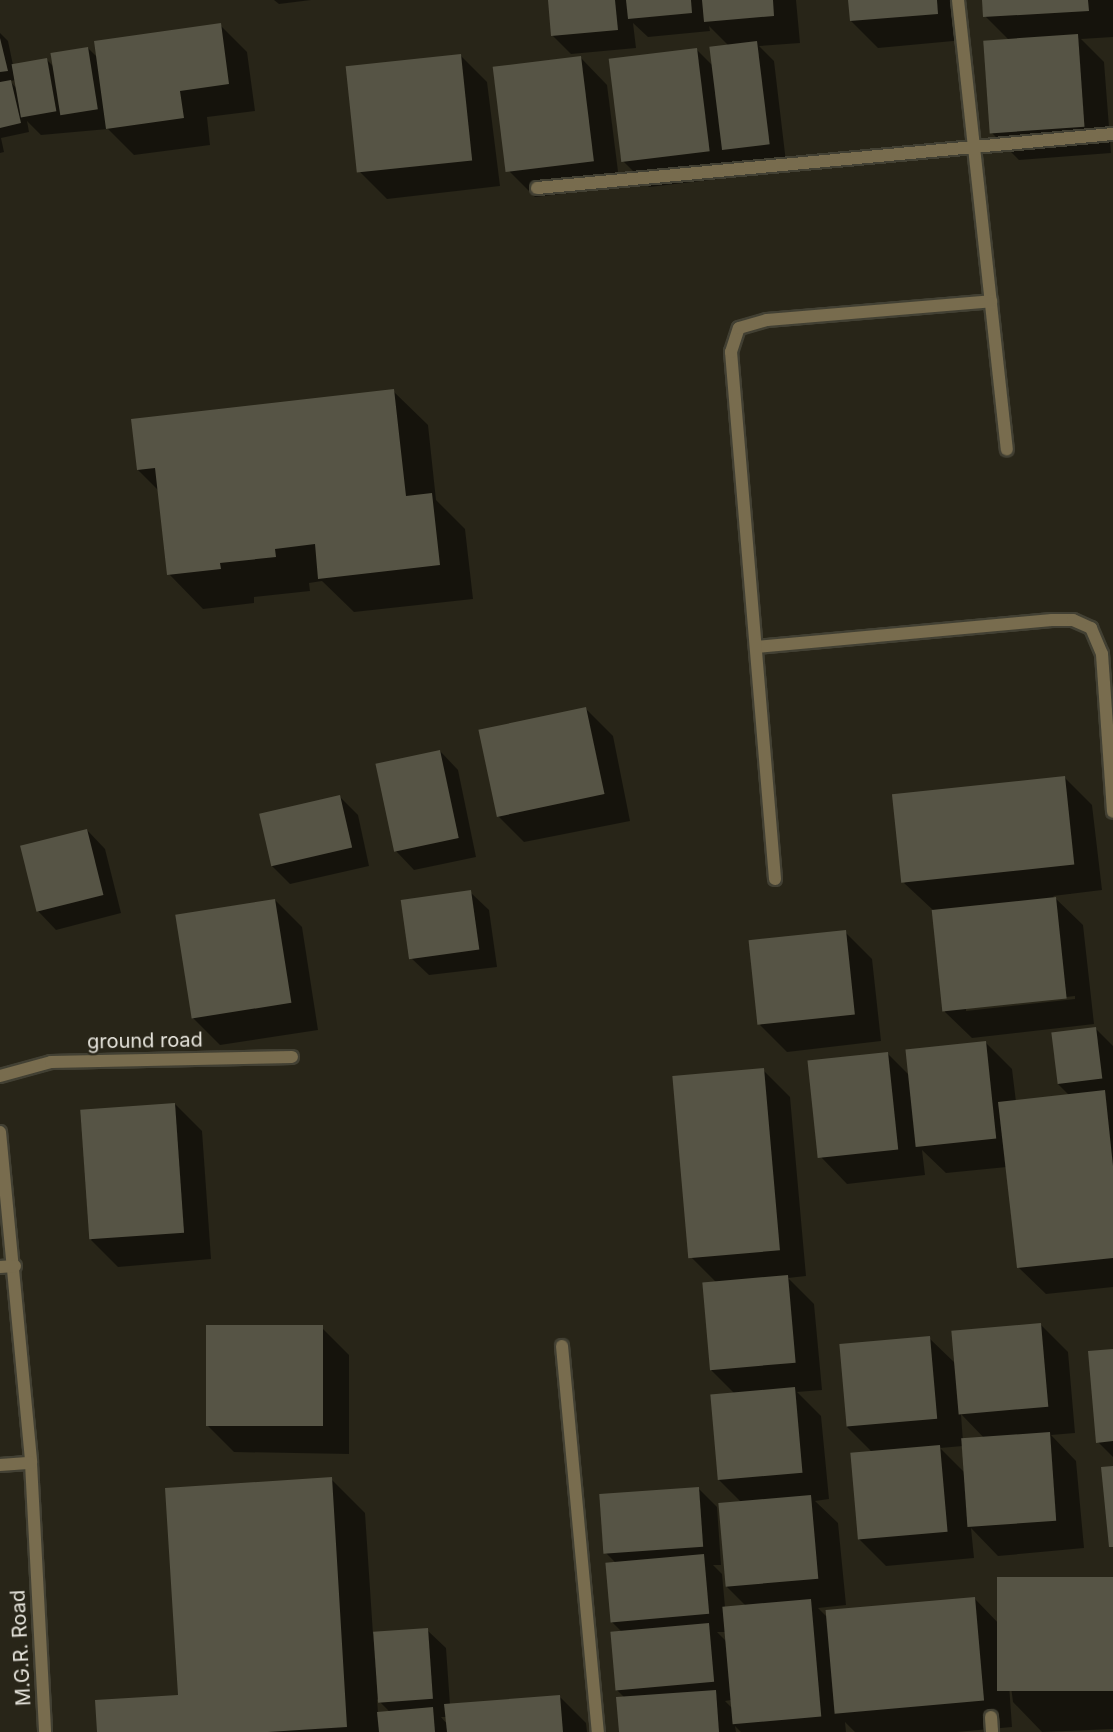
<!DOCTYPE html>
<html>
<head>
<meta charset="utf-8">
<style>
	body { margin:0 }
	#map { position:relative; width:1113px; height:1732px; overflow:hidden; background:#282518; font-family:Inter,sans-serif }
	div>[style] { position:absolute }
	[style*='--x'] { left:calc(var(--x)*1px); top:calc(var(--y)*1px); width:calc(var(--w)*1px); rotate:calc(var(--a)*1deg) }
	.shadow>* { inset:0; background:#0007 }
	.building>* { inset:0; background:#565445; transform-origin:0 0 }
	.roads { filter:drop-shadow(2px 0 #424033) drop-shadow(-2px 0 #424033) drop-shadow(0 2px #424033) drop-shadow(0 -2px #424033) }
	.minor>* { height:12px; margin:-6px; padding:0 6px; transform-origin:6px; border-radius:6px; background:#786c4e }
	span { translate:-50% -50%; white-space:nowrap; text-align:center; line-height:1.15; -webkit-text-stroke:4.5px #282518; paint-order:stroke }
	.street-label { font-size:20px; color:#e5e3db }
</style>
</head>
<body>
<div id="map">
	<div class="shadow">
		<div style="clip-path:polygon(274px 0,311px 0,279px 4px)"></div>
		<div style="clip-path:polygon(550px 0,796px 0,800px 43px,759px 46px,774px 61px,786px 162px,741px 168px,733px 160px,735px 177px,649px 187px,622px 160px,696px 49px,713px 66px,729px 46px,709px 26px,710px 31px,648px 37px,633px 23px,636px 48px,571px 54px,553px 36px)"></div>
		<div style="clip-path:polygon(850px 0,961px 0,964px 40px,878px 48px,851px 21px)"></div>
		<div style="clip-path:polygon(984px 0,1113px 0,1113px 37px,1081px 39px,1104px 62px,1111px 153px,1019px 160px,992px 133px,1010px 41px,985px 16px)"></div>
		<div style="clip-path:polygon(evenodd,220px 25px,247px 52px,255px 111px,207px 117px,210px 145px,134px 155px,108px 129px,41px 135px,27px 121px,29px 132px,1px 138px,4px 152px,0 153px,0 33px,8px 41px,13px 65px,46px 59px,54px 67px,88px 48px,98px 58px,220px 25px,16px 80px,17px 89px,10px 81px,16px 80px)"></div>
		<div style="clip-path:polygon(460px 55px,487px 82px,500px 186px,387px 199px,360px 172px)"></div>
		<div style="clip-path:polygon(581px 58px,607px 85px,620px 187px,535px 197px,508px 170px)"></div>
		<div style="clip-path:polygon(393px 391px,428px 425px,436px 500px,465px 529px,473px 599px,354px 612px,322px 581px,309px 583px,310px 591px,254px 597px,254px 603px,203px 609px,169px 574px,159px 491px,138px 470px)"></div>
		<div style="clip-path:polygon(586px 709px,613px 736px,630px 821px,524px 842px,497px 815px)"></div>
		<div style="clip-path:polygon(440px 751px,458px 770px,476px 857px,414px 870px,396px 851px)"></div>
		<div style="clip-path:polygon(evenodd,1065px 778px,1092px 805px,1102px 890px,1053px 896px,1083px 925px,1094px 1024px,972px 1038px,945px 1012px,933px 910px,904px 883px,1065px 778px,1075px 996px,1075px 999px,966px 1011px,966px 1008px,1075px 996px)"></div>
		<div style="clip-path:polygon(339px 796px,358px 815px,369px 866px,290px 884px,272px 866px)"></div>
		<div style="clip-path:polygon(87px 830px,105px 849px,121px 913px,56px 930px,38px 911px)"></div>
		<div style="clip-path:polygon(470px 892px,489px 910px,497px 967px,429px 975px,410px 957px)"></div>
		<div style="clip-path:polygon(275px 900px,302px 927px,318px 1030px,220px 1045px,193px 1018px)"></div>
		<div style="clip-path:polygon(845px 932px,872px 959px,881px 1041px,787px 1052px,760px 1025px)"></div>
		<div style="clip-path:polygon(1096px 1029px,1113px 1046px,1113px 1287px,1046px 1294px,1019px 1268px,1007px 1167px,946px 1173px,922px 1150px,925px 1175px,847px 1184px,821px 1157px,887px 1053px,911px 1077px,985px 1042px,1012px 1069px,1016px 1102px,1070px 1096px,1058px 1084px)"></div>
		<div style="clip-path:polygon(evenodd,763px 1070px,790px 1097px,806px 1276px,788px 1278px,814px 1304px,822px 1390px,797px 1392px,821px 1416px,829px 1499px,815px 1501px,838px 1523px,846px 1605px,818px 1608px,828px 1618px,975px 1599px,1004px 1629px,1113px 1578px,1113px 1729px,1042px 1732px,1013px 1702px,1007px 1656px,1012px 1727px,957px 1732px,855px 1732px,845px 1722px,846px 1732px,741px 1732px,735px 1726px,736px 1732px,621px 1732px,625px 1698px,616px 1689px,621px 1631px,611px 1621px,615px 1562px,606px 1553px,698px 1488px,717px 1507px,721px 1565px,713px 1565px,722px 1574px,725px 1607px,746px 1606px,727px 1587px,742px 1503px,719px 1480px,735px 1394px,711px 1370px,717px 1283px,691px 1257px,763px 1070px,717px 1632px,726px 1632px,727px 1642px,717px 1632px,763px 1070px,731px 1700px,732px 1708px,725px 1701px,731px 1700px)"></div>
		<div style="clip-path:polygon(175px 1104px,202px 1131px,211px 1259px,118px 1267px,91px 1240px)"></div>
		<div style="clip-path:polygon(evenodd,1041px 1325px,1068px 1352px,1075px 1433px,1051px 1435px,1076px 1461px,1084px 1548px,998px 1556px,971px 1528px,974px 1558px,886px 1566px,859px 1539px,873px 1453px,847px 1427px,929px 1338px,956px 1364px,1041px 1325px,961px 1414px,986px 1440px,963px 1442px,961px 1414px,1041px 1325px,963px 1446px,966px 1474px,940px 1448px,963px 1446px)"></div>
		<div style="clip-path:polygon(322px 1328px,349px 1355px,349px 1454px,234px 1452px,207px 1425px)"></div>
		<div style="clip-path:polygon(1113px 1350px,1113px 1457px,1098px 1442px)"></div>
		<div style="clip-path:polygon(evenodd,331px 1479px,365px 1513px,373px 1634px,427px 1630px,446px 1648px,450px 1705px,559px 1696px,586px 1723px,587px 1732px,98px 1732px,182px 1697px,331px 1479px,377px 1699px,390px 1712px,378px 1713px,377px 1699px,331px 1479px,441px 1717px,447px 1717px,447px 1724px,441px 1717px)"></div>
	</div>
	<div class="building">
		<div style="clip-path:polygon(548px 0,615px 0,618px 30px,551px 36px)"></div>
		<div style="clip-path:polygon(626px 0,691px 0,692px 13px,628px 19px)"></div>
		<div style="clip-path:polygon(702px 0,773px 0,774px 16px,704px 22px)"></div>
		<div style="clip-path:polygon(848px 0,937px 0,938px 14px,850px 21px)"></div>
		<div style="clip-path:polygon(982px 0,1088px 0,1089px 11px,983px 17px)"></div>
		<div style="clip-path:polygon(221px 23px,229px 84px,180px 91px,184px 118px,106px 129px,94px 41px)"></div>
		<div style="left:1078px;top:34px;width:93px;height:95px;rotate:86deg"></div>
		<div style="clip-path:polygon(0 38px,8px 71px,0 72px)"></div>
		<div style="left:757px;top:41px;width:104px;height:48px;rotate:83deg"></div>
		<div style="left:88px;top:47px;width:63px;height:38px;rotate:81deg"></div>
		<div style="left:697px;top:48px;width:104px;height:89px;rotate:83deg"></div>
		<div style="left:461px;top:54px;width:107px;height:116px;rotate:84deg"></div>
		<div style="left:581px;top:56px;width:106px;height:89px;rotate:83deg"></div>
		<div style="left:47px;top:58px;width:54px;height:36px;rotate:80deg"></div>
		<div style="clip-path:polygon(11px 80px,21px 123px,0 128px,0 82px)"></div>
		<div style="clip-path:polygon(394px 389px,406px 496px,432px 493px,440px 565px,318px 579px,315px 544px,275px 549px,276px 557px,220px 563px,221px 569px,167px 575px,155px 468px,137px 470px,131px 419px)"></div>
		<div style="left:586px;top:707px;width:89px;height:110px;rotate:78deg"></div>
		<div style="left:440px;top:750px;width:90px;height:66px;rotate:78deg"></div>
		<div style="left:1065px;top:776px;width:89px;height:174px;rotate:84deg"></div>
		<div style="left:340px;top:795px;width:54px;height:83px;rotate:77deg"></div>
		<div style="left:87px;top:829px;width:68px;height:69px;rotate:76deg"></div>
		<div style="left:471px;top:890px;width:60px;height:71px;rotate:82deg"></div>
		<div style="left:1056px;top:897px;width:102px;height:125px;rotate:84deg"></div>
		<div style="left:275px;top:899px;width:105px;height:101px;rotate:81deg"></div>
		<div style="left:846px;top:930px;width:85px;height:98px;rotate:84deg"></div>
		<div style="left:1096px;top:1027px;width:52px;height:45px;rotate:83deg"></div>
		<div style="left:986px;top:1041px;width:98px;height:81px;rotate:84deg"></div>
		<div style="left:888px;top:1052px;width:98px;height:81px;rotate:84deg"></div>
		<div style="left:764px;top:1068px;width:183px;height:92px;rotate:85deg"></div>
		<div style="clip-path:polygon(1105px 1090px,1113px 1166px,1113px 1258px,1017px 1268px,998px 1102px)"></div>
		<div style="left:175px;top:1103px;width:130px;height:95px;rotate:86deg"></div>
		<div style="left:788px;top:1275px;width:88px;height:86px;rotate:85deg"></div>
		<div style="left:1041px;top:1323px;width:84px;height:90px;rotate:85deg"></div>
		<div style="left:206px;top:1325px;width:117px;height:101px"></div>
		<div style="left:930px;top:1336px;width:83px;height:91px;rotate:85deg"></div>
		<div style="clip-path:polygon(1113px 1349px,1113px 1441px,1096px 1443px,1088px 1351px)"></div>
		<div style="left:795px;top:1387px;width:86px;height:85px;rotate:85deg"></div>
		<div style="left:1050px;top:1432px;width:89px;height:89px;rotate:86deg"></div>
		<div style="left:940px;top:1445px;width:87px;height:90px;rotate:85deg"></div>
		<div style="clip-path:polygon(1113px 1466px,1113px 1547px,1109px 1547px,1101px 1467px)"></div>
		<div style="clip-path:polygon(332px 1477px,347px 1727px,268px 1732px,97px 1732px,95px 1700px,178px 1695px,165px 1488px)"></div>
		<div style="left:699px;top:1487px;width:60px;height:100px;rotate:86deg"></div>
		<div style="left:811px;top:1495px;width:84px;height:93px;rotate:85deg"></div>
		<div style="left:704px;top:1554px;width:60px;height:99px;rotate:85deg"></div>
		<div style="left:1113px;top:1577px;width:114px;height:116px;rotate:90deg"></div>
		<div style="left:975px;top:1597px;width:104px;height:150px;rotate:85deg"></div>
		<div style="left:811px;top:1599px;width:118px;height:89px;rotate:85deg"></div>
		<div style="left:709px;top:1623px;width:59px;height:99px;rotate:85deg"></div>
		<div style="left:428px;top:1628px;width:71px;height:55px;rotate:86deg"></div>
		<div style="clip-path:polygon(716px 1690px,719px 1732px,619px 1732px,616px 1697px)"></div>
		<div style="clip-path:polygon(560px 1695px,563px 1732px,447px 1732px,444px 1704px)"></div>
		<div style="clip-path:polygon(433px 1707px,435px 1732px,379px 1732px,377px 1712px)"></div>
	</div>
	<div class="roads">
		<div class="minor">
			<div style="--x:958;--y:0;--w:452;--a:83.8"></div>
			<div style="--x:537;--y:188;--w:579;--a:-5.36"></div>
			<div style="--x:756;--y:647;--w:297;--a:-5.2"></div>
			<div style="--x:1052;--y:620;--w:21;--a:0"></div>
			<div style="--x:1073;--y:620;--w:20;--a:24"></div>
			<div style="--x:1091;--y:628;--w:28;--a:67"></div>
			<div style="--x:1102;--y:654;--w:158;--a:86"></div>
			<div style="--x:775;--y:879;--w:529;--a:-94.77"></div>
			<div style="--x:731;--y:352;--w:25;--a:-72"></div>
			<div style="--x:739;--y:328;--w:29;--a:-16"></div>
			<div style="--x:767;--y:320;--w:225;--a:-4.8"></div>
			<div style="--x:0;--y:1076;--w:53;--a:-15.4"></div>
			<div style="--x:51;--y:1062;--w:241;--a:-1.2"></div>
			<div style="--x:0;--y:1132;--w:332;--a:84.6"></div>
			<div style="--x:31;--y:1463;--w:269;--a:87"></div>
			<div style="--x:0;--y:1267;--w:15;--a:-4"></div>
			<div style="--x:562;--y:1346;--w:388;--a:84.7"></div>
			<div style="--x:0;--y:1465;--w:31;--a:-4"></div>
			<div style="--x:991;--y:1717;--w:15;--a:86"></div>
		</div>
	</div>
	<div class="street-label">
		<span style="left:145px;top:1041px;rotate:-1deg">ground road</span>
		<span style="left:21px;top:1648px;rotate:-93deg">M.G.R. Road</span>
	</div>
</div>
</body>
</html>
